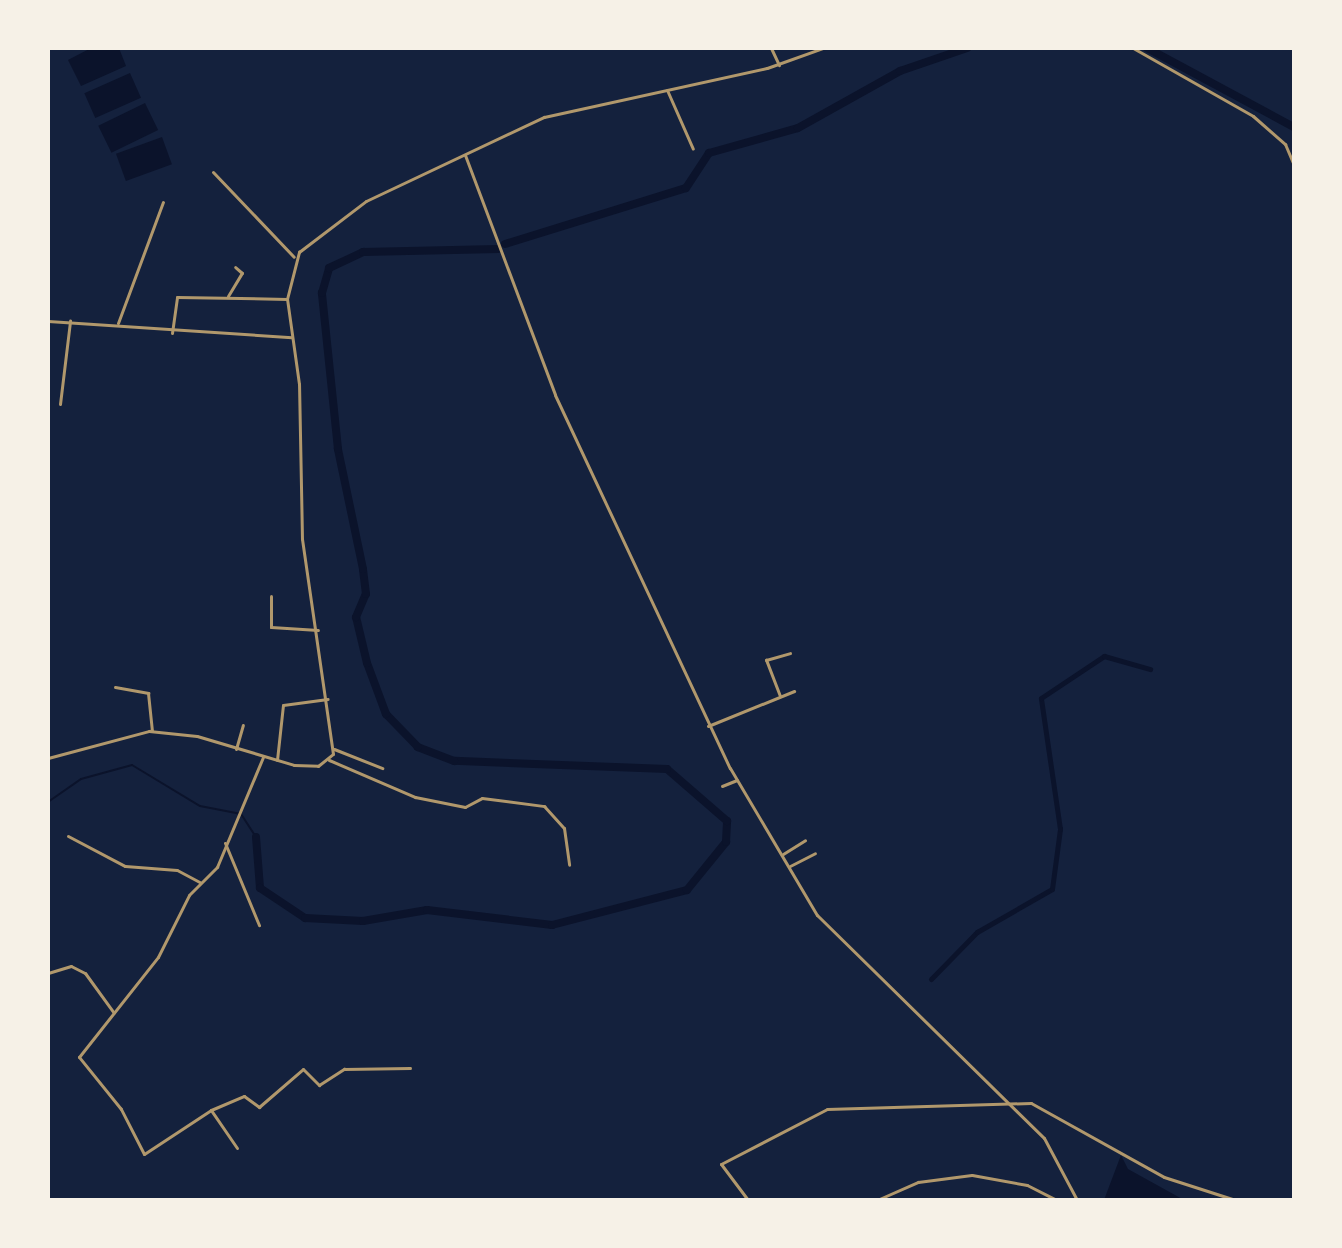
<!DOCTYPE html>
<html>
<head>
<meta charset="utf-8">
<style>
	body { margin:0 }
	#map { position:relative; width:1342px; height:1248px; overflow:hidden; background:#14213d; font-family:Signika,sans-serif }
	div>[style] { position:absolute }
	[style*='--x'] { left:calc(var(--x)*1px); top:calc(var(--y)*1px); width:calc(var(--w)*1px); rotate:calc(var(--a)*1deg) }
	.water>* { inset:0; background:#0b132b; transform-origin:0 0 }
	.stream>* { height:2px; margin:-1px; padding:0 1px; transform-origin:1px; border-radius:1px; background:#0b132b }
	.canal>* { height:5px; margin:-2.5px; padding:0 2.5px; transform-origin:2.5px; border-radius:2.5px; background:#0b132b }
	.river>* { height:8px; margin:-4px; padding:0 4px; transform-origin:4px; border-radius:4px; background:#0b132b }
	.minor>* { height:3px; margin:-1.5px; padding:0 1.5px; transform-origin:1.5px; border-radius:1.5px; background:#b1986c }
	.tertiary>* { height:3px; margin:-1.5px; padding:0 1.5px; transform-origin:1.5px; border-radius:1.5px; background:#b1986c }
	span { translate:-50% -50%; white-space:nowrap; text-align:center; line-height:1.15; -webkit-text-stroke:6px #f6f1e7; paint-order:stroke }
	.frame { position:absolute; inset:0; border:50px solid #f6f1e7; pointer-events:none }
</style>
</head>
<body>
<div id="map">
	<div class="water">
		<div style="clip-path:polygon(91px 48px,119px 48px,126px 66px,81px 86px,68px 60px)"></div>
		<div style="left:130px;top:73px;width:27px;height:50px;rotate:66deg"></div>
		<div style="left:145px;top:103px;width:30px;height:52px;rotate:64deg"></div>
		<div style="left:162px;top:137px;width:29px;height:49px;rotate:70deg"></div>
		<div style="clip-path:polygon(1121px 1155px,1128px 1169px,1184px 1200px,1104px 1200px)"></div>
	</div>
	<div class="stream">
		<div style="--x:48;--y:802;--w:40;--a:-34.9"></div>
		<div style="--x:81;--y:779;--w:53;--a:-15.4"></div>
		<div style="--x:132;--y:765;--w:79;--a:31.1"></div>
		<div style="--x:200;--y:806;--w:42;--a:11"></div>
		<div style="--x:241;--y:814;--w:27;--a:57"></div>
	</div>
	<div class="canal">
		<div style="--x:931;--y:979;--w:66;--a:-45.6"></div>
		<div style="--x:977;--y:932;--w:86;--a:-29.8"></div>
		<div style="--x:1052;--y:889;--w:61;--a:-82.4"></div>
		<div style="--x:1060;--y:829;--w:132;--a:-98.3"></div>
		<div style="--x:1041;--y:698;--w:76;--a:-33.7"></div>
		<div style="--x:1104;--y:656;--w:48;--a:15.8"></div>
	</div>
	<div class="river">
		<div style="--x:1147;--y:48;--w:167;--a:28.3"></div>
		<div style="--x:505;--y:244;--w:189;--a:-17.2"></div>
		<div style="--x:686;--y:188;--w:42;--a:-56.7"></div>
		<div style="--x:709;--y:153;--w:92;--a:-15.7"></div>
		<div style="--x:798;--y:128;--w:117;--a:-29.2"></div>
		<div style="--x:900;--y:71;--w:71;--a:-18.9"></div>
		<div style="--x:256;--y:837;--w:51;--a:85.5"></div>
		<div style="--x:260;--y:888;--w:54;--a:33.7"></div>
		<div style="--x:305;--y:918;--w:58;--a:3"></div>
		<div style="--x:363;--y:921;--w:65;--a:-9.8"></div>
		<div style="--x:427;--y:910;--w:126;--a:6.8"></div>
		<div style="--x:552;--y:925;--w:139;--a:-14.5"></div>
		<div style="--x:687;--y:890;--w:62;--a:-50.9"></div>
		<div style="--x:726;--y:842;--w:21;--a:-87"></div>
		<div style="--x:727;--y:821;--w:79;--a:-139.1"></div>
		<div style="--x:667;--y:769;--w:213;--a:-177.8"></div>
		<div style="--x:454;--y:761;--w:39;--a:-159"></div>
		<div style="--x:418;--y:747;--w:46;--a:-134.1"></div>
		<div style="--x:386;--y:714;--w:54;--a:-110.4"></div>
		<div style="--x:367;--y:663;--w:47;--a:-103.4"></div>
		<div style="--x:356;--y:617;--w:25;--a:-67"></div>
		<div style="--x:366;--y:594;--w:25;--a:-97"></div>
		<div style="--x:363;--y:569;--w:123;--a:-101.8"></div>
		<div style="--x:338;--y:449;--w:157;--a:-95.9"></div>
		<div style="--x:322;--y:293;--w:26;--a:-74"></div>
		<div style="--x:329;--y:268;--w:38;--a:-25"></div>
		<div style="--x:363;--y:252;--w:135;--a:-1.3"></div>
	</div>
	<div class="minor">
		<div style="--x:771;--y:48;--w:19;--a:65"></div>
		<div style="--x:1133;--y:48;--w:138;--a:29.5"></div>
		<div style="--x:1253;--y:116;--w:43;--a:41.2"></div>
		<div style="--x:1285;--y:144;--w:23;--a:67"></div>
		<div style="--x:667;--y:90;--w:64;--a:66.2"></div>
		<div style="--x:465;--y:155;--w:256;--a:69.4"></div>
		<div style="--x:555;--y:395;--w:412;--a:64.9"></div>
		<div style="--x:730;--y:768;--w:171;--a:59.4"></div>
		<div style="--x:817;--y:915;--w:318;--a:44.5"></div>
		<div style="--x:1044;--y:1138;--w:70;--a:62"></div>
		<div style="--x:213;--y:172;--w:117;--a:46.4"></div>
		<div style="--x:228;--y:296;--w:27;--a:-59"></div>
		<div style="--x:242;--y:273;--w:9;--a:-139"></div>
		<div style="--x:118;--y:323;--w:129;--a:-69.6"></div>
		<div style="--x:172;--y:333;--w:36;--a:-82"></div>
		<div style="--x:177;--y:297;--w:110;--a:1"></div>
		<div style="--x:60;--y:404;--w:84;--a:-83.1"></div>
		<div style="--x:271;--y:596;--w:31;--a:90"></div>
		<div style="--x:271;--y:627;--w:47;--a:3.7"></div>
		<div style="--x:115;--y:687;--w:34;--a:10"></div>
		<div style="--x:148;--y:693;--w:38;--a:84"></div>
		<div style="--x:780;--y:696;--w:39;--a:-111"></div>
		<div style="--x:766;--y:660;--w:25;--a:-16"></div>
		<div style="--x:708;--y:726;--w:93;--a:-22.1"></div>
		<div style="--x:236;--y:749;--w:25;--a:-74"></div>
		<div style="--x:334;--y:749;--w:52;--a:21.6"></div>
		<div style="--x:277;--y:760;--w:55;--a:-83.8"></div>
		<div style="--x:283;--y:705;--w:45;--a:-7.6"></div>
		<div style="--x:329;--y:760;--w:94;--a:23.3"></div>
		<div style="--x:415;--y:797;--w:51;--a:11.3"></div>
		<div style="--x:465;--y:807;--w:19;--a:-28"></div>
		<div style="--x:482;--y:798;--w:63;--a:7.4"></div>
		<div style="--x:544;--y:806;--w:30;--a:48"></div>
		<div style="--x:564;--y:828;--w:37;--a:82"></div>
		<div style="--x:722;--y:786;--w:16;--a:-22"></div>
		<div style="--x:68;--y:836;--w:64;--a:27.8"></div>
		<div style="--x:125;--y:866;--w:52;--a:4.4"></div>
		<div style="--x:177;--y:870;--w:26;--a:28"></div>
		<div style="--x:225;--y:843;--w:89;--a:67.5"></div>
		<div style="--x:783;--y:854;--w:26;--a:-32"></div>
		<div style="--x:790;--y:866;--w:28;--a:-27"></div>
		<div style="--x:48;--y:973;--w:24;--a:-17"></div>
		<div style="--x:71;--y:966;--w:16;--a:27"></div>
		<div style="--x:85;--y:973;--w:49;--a:54.1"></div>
		<div style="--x:211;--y:1110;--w:36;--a:-23"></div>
		<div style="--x:244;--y:1096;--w:19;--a:36"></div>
		<div style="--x:259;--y:1107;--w:58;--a:-40.8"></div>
		<div style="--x:303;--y:1069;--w:23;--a:45"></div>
		<div style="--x:319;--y:1085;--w:30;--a:-33"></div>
		<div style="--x:344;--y:1069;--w:66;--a:-0.9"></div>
		<div style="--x:237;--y:1148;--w:46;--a:-124.4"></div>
		<div style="--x:211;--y:1110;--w:80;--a:146.7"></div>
		<div style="--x:144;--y:1154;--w:51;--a:-117.1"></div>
		<div style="--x:121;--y:1109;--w:67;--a:-128.9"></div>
		<div style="--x:79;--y:1057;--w:127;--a:-51.7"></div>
		<div style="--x:158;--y:957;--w:69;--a:-63.4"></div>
		<div style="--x:189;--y:895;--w:40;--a:-45"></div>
		<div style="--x:217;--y:867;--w:119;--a:-67.3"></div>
		<div style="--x:748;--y:1200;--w:45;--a:-126.9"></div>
		<div style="--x:721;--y:1164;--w:119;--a:-27.4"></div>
		<div style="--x:827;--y:1109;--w:204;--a:-1.7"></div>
		<div style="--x:1031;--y:1103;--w:152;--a:29.1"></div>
		<div style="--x:1164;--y:1177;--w:75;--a:17.9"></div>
	</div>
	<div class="tertiary">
		<div style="--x:48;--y:321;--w:244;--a:3.8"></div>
		<div style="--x:48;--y:758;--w:105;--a:-15"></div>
		<div style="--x:149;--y:731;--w:48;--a:5.9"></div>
		<div style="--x:197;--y:736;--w:101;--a:16.6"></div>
		<div style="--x:294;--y:765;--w:24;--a:2"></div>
		<div style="--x:318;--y:766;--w:19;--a:-39"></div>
		<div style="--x:333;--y:754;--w:217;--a:-98.2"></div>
		<div style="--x:302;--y:539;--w:155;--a:-91.1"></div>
		<div style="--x:299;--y:384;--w:86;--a:-98"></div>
		<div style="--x:287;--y:299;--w:49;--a:-75.7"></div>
		<div style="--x:299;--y:252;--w:84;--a:-37.3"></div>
		<div style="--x:366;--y:201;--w:197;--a:-25.3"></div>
		<div style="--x:544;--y:117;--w:228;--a:-12.4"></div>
		<div style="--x:767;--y:68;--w:59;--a:-19.7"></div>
		<div style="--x:877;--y:1200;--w:45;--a:-23.7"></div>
		<div style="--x:918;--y:1182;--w:54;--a:-7.4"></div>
		<div style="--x:972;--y:1175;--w:56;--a:10.3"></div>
		<div style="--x:1027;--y:1185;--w:34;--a:27"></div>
	</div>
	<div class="frame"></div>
</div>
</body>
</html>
